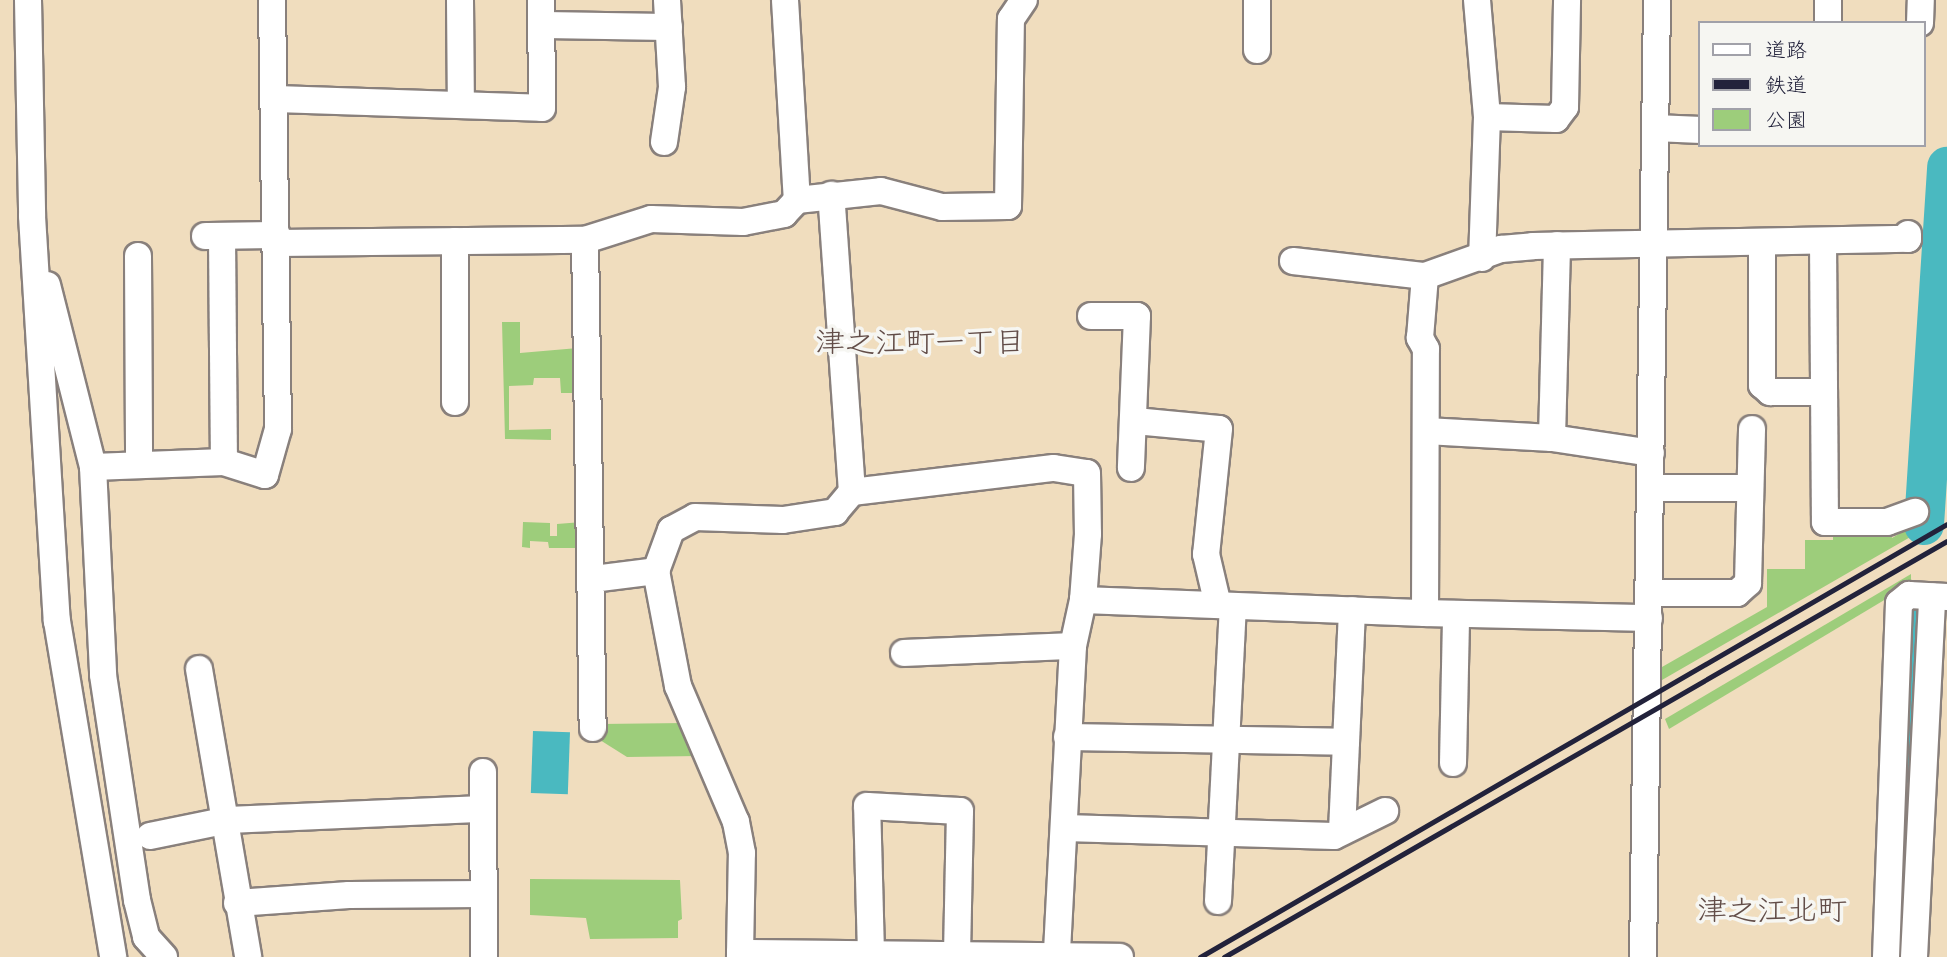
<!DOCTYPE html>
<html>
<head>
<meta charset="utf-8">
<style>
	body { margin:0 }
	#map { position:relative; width:1947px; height:957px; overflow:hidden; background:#f0ddbe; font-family:"Indie Flower","Klee One",sans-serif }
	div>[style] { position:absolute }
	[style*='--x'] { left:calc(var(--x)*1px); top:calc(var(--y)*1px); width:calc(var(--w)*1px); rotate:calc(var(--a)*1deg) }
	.green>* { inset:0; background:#9dcd7b }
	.water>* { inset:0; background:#4ab9c0; transform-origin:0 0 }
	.river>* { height:40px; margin:-20px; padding:0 20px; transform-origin:20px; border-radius:20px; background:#4ab9c0 }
	.roads { filter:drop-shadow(2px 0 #89807c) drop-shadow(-2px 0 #89807c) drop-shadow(0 2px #89807c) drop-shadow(0 -2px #89807c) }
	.minor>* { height:26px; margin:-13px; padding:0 13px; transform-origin:13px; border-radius:13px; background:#fff }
	.rail>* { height:5px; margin:-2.5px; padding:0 2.5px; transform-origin:2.5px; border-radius:2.5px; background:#22223b }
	span { translate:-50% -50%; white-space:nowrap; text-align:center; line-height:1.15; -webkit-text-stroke:7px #f6f6f2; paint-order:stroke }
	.neighbourhood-label { font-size:30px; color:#624d48 }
	.legend { position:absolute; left:1698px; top:21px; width:228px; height:126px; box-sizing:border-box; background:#f6f6f2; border:2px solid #a1a1a9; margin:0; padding:9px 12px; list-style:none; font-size:21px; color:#22223b }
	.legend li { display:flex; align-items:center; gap:14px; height:35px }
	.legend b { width:35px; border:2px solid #a1a1a9 }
</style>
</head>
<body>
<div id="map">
	<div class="green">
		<div style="clip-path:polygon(502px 322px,520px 322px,520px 353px,578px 348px,579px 393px,561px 393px,560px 378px,534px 378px,533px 385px,509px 386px,509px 430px,551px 429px,551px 440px,505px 439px)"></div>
		<div style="clip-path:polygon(523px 522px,550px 523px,550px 536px,557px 536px,557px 524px,582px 522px,583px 548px,549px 548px,548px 542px,530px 541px,530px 548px,522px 547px)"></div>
		<div style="clip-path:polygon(1919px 522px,1919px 532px,1662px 680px,1662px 667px,1767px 607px,1767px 569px,1805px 569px,1805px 540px,1833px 540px,1833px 533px,1891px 533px,1892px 538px)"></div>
		<div style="clip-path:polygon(1911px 574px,1911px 584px,1669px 729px,1665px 719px)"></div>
		<div style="clip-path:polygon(685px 723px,699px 756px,627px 757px,600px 740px,600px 724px)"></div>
		<div style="clip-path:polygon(530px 879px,680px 880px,682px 919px,678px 921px,678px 938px,590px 939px,586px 918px,530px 915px)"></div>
	</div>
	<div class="water">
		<div style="left:533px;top:731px;width:37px;height:62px;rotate:2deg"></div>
	</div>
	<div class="river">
		<div style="--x:1924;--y:525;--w:359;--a:-86.3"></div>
		<div style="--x:1910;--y:763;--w:154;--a:-88.1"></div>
	</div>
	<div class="roads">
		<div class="minor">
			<div style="--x:28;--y:0;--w:216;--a:88.9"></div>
			<div style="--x:32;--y:216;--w:406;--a:86.5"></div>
			<div style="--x:57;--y:621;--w:341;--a:80.5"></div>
			<div style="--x:460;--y:0;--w:105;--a:89.5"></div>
			<div style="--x:785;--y:0;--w:200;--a:86.6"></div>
			<div style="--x:1477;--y:0;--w:117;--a:85.1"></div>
			<div style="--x:1487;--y:117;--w:141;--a:92"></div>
			<div style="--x:1828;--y:23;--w:23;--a:-90"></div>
			<div style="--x:1920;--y:23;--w:23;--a:-88"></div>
			<div style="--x:542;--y:25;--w:127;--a:0.9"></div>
			<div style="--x:1257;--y:50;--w:50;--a:-90"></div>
			<div style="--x:274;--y:99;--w:268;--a:1.9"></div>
			<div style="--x:542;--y:108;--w:108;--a:-90.5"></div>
			<div style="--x:1487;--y:117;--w:69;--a:1.7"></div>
			<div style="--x:1556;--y:119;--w:15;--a:-53"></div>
			<div style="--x:1565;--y:107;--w:107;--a:-88.9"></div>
			<div style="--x:1656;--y:128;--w:44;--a:2.6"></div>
			<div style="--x:664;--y:142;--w:56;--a:-81.7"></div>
			<div style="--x:672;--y:87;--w:87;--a:-93.3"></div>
			<div style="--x:205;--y:236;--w:72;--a:-0.8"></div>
			<div style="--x:222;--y:236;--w:226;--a:89.5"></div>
			<div style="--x:585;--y:240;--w:488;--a:89.1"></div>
			<div style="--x:455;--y:241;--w:161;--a:90"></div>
			<div style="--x:1823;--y:241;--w:281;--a:89.6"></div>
			<div style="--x:1825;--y:522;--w:62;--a:0"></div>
			<div style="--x:1887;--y:522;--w:30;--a:-20"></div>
			<div style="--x:1762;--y:242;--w:143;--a:90"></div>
			<div style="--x:1762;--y:385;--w:11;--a:41"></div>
			<div style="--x:1770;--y:392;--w:53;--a:0"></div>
			<div style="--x:277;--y:243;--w:308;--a:-0.6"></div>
			<div style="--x:585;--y:240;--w:69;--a:-17.7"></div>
			<div style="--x:651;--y:219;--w:92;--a:1.9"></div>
			<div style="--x:743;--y:222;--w:42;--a:-11"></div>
			<div style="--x:784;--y:214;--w:19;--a:-47"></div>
			<div style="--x:797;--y:200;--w:84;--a:-6.1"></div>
			<div style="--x:881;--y:191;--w:63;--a:14.7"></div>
			<div style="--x:942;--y:207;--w:66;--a:-0.9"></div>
			<div style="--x:1008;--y:206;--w:187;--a:-89.1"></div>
			<div style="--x:1011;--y:19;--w:23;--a:-56"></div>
			<div style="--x:138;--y:256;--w:209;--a:89.7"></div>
			<div style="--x:1293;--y:261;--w:133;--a:6.5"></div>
			<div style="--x:1425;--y:276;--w:81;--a:-19.6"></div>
			<div style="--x:1501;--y:249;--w:32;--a:-5"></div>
			<div style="--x:1533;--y:246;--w:375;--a:-1.1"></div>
			<div style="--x:1908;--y:239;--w:5;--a:-90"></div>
			<div style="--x:47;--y:285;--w:188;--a:75.8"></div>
			<div style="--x:93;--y:467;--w:208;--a:87.2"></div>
			<div style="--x:103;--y:675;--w:228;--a:81.4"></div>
			<div style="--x:137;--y:900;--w:38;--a:76"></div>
			<div style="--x:146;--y:937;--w:27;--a:48"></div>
			<div style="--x:1091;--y:316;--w:46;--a:0"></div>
			<div style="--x:1137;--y:316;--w:152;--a:92.3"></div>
			<div style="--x:1135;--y:421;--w:84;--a:5.4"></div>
			<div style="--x:1219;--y:429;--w:126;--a:95.9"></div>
			<div style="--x:1206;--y:554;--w:52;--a:76.8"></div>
			<div style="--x:1426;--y:431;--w:126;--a:3.2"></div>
			<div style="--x:1552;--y:438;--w:100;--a:8.6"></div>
			<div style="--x:1552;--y:438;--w:193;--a:-88.5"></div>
			<div style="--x:93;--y:467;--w:131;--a:-2.2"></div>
			<div style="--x:224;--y:462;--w:43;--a:17.6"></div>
			<div style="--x:265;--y:475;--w:48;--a:-74.2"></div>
			<div style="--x:278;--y:429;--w:429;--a:-90.8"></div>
			<div style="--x:1651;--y:488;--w:99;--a:0"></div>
			<div style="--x:852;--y:492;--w:203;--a:-6.8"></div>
			<div style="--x:1054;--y:468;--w:33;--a:9"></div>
			<div style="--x:1087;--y:473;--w:61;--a:89.1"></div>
			<div style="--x:1088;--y:534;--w:66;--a:94.3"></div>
			<div style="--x:1083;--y:600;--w:47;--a:102.3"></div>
			<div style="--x:1073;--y:646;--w:308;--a:93"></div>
			<div style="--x:593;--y:579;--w:64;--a:-7.2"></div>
			<div style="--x:1649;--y:593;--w:88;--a:0"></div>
			<div style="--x:1737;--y:593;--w:15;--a:-42"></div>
			<div style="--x:1748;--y:583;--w:154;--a:-88.5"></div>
			<div style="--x:1083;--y:600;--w:342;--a:2.2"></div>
			<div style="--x:1425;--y:613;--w:264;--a:-89.8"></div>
			<div style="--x:1426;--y:349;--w:13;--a:-119"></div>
			<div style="--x:1420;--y:338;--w:62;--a:-85.4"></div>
			<div style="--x:1425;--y:613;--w:224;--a:1.3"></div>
			<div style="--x:904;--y:653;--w:169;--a:-2.4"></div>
			<div style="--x:199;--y:669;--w:292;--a:80.3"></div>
			<div style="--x:1067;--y:737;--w:279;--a:1"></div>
			<div style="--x:1453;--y:763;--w:149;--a:-88.8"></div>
			<div style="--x:483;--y:772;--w:185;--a:89.7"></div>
			<div style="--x:1065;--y:828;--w:269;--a:1.7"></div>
			<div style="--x:1334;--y:836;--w:57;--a:-26.1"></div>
			<div style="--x:1342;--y:831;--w:221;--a:-87.4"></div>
			<div style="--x:150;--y:836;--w:80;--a:-11.6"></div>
			<div style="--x:228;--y:820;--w:255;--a:-2.5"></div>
			<div style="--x:1218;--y:901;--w:295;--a:-87.1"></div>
			<div style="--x:237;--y:903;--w:112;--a:-4.1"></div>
			<div style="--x:349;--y:895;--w:134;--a:-0.4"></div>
			<div style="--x:740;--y:953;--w:100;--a:-88.9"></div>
			<div style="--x:742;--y:853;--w:32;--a:-101"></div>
			<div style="--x:736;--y:822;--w:148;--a:-113.1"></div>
			<div style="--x:678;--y:686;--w:117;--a:-100.8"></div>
			<div style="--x:656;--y:571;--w:44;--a:-69.9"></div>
			<div style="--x:671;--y:530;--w:27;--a:-28"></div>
			<div style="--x:695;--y:517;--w:88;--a:2"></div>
			<div style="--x:783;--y:520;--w:53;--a:-8.7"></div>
			<div style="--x:835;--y:512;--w:26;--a:-50"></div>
			<div style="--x:852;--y:492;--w:298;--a:-94"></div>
			<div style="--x:871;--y:954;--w:148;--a:-91.5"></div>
			<div style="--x:867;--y:806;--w:93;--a:3.1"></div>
			<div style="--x:960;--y:811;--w:143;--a:91.2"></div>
			<div style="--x:740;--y:957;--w:4;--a:-90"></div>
			<div style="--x:740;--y:953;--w:380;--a:0.6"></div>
			<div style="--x:1643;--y:957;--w:957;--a:-89.16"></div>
			<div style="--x:1886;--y:957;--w:354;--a:-87.9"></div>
			<div style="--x:1899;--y:603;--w:13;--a:-39"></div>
			<div style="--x:1909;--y:595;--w:38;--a:3"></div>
			<div style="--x:1914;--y:957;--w:361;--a:-87.1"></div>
		</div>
	</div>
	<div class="rail">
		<div style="--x:1200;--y:957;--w:863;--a:-30.1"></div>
		<div style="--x:1224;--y:957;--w:834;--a:-29.92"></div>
	</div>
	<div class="neighbourhood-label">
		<span style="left:920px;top:345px">津之江町一丁目</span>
		<span style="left:1772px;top:913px">津之江北町</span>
	</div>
	<ul class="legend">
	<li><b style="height:9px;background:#fff"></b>道路</li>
	<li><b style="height:9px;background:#22223b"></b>鉄道</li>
	<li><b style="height:19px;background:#9dcd7b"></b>公園</li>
	</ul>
</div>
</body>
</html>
